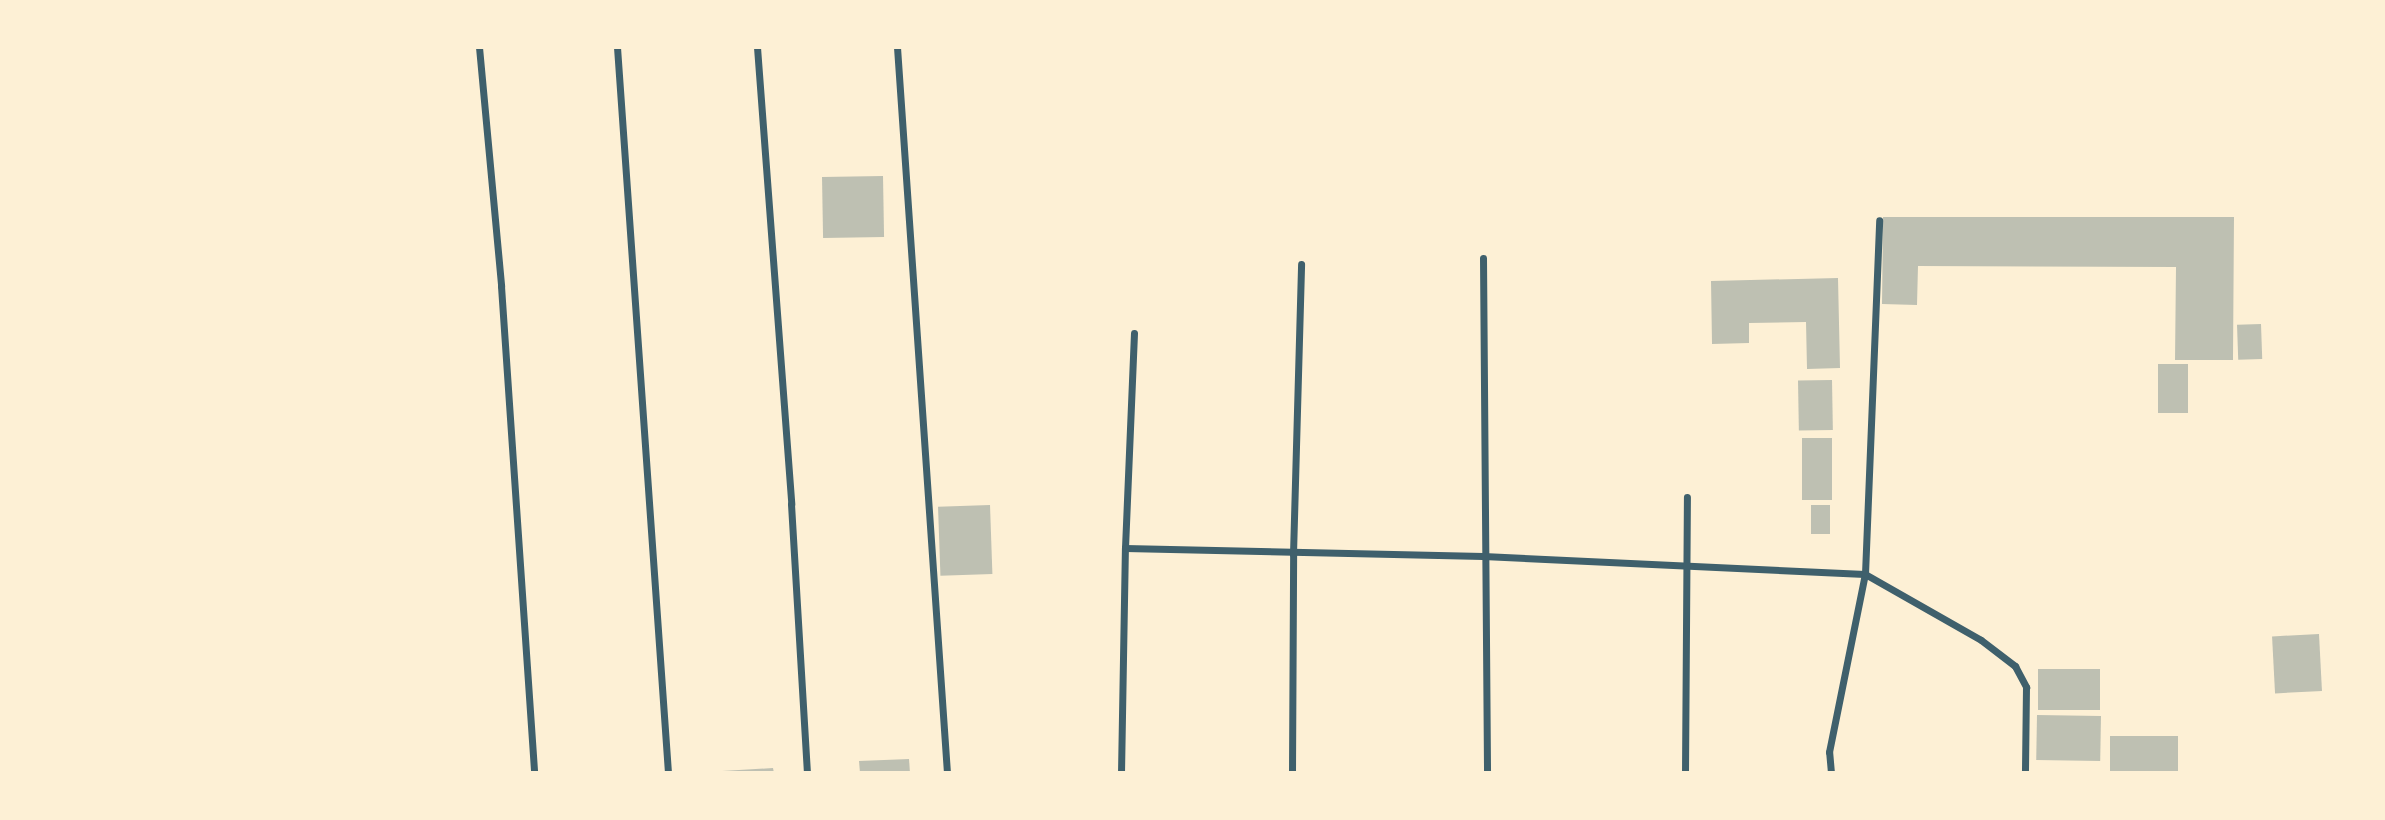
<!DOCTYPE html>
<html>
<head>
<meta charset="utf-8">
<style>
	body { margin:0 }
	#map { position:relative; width:2385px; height:820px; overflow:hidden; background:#fdf0d5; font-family:Overpass,sans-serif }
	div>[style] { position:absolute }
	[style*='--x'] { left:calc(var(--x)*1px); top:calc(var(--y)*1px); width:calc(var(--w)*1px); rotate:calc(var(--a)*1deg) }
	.building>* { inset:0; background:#bec0b2; transform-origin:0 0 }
	.minor>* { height:7px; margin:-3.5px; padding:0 3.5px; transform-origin:3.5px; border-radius:3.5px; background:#3f606c }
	span { translate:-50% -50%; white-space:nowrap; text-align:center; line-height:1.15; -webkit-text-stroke:5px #fdf0d5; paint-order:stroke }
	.frame { position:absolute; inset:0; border:49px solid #fdf0d5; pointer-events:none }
</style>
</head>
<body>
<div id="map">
	<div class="building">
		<div style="left:883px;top:176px;width:61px;height:61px;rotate:89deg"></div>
		<div style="clip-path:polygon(1883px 217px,2234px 217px,2233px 360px,2175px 360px,2176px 267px,1918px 266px,1917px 305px,1882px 304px)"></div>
		<div style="clip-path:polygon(1838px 278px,1840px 368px,1807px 369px,1806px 322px,1749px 323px,1749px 343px,1712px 344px,1711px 281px)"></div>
		<div style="left:2261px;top:324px;width:35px;height:24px;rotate:88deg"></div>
		<div style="left:2158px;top:364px;width:30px;height:49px"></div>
		<div style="left:1832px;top:380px;width:50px;height:34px;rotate:89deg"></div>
		<div style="left:1802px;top:438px;width:30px;height:62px"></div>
		<div style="left:990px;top:505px;width:69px;height:52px;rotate:88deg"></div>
		<div style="left:1811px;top:505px;width:19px;height:29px"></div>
		<div style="left:2319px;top:634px;width:57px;height:47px;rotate:87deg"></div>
		<div style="left:2038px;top:669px;width:62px;height:41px"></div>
		<div style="left:2037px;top:715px;width:64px;height:45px;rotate:1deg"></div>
		<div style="left:2110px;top:736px;width:68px;height:37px"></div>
		<div style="clip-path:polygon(909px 759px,910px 773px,860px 773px,859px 761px)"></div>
		<div style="clip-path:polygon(773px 768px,774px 773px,723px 773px,722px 771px)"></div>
	</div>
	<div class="minor">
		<div style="--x:479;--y:47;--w:240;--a:84.7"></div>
		<div style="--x:501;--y:286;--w:488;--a:86.1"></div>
		<div style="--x:617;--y:47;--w:728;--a:85.98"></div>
		<div style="--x:757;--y:47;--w:458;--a:85.7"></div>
		<div style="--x:791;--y:504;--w:269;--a:86.6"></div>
		<div style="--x:897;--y:47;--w:728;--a:86.06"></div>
		<div style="--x:1483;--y:258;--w:515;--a:89.55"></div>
		<div style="--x:1134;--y:333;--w:215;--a:92.4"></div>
		<div style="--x:1125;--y:548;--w:358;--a:1.3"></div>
		<div style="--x:1483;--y:556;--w:382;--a:2.7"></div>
		<div style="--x:1865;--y:574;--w:133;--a:29.6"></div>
		<div style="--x:1981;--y:640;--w:43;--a:37.4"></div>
		<div style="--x:2015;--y:666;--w:24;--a:62"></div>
		<div style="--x:2026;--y:687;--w:86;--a:90.7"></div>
		<div style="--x:1121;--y:773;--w:225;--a:-89"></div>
		<div style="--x:1292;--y:773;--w:219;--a:-89.7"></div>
		<div style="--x:1293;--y:554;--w:290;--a:-88.4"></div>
		<div style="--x:1685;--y:773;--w:276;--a:-89.6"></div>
		<div style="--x:1831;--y:773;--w:21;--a:-95"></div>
		<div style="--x:1829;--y:752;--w:182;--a:-78.6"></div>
		<div style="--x:1865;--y:574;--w:354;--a:-87.7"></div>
	</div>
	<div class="frame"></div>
</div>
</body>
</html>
